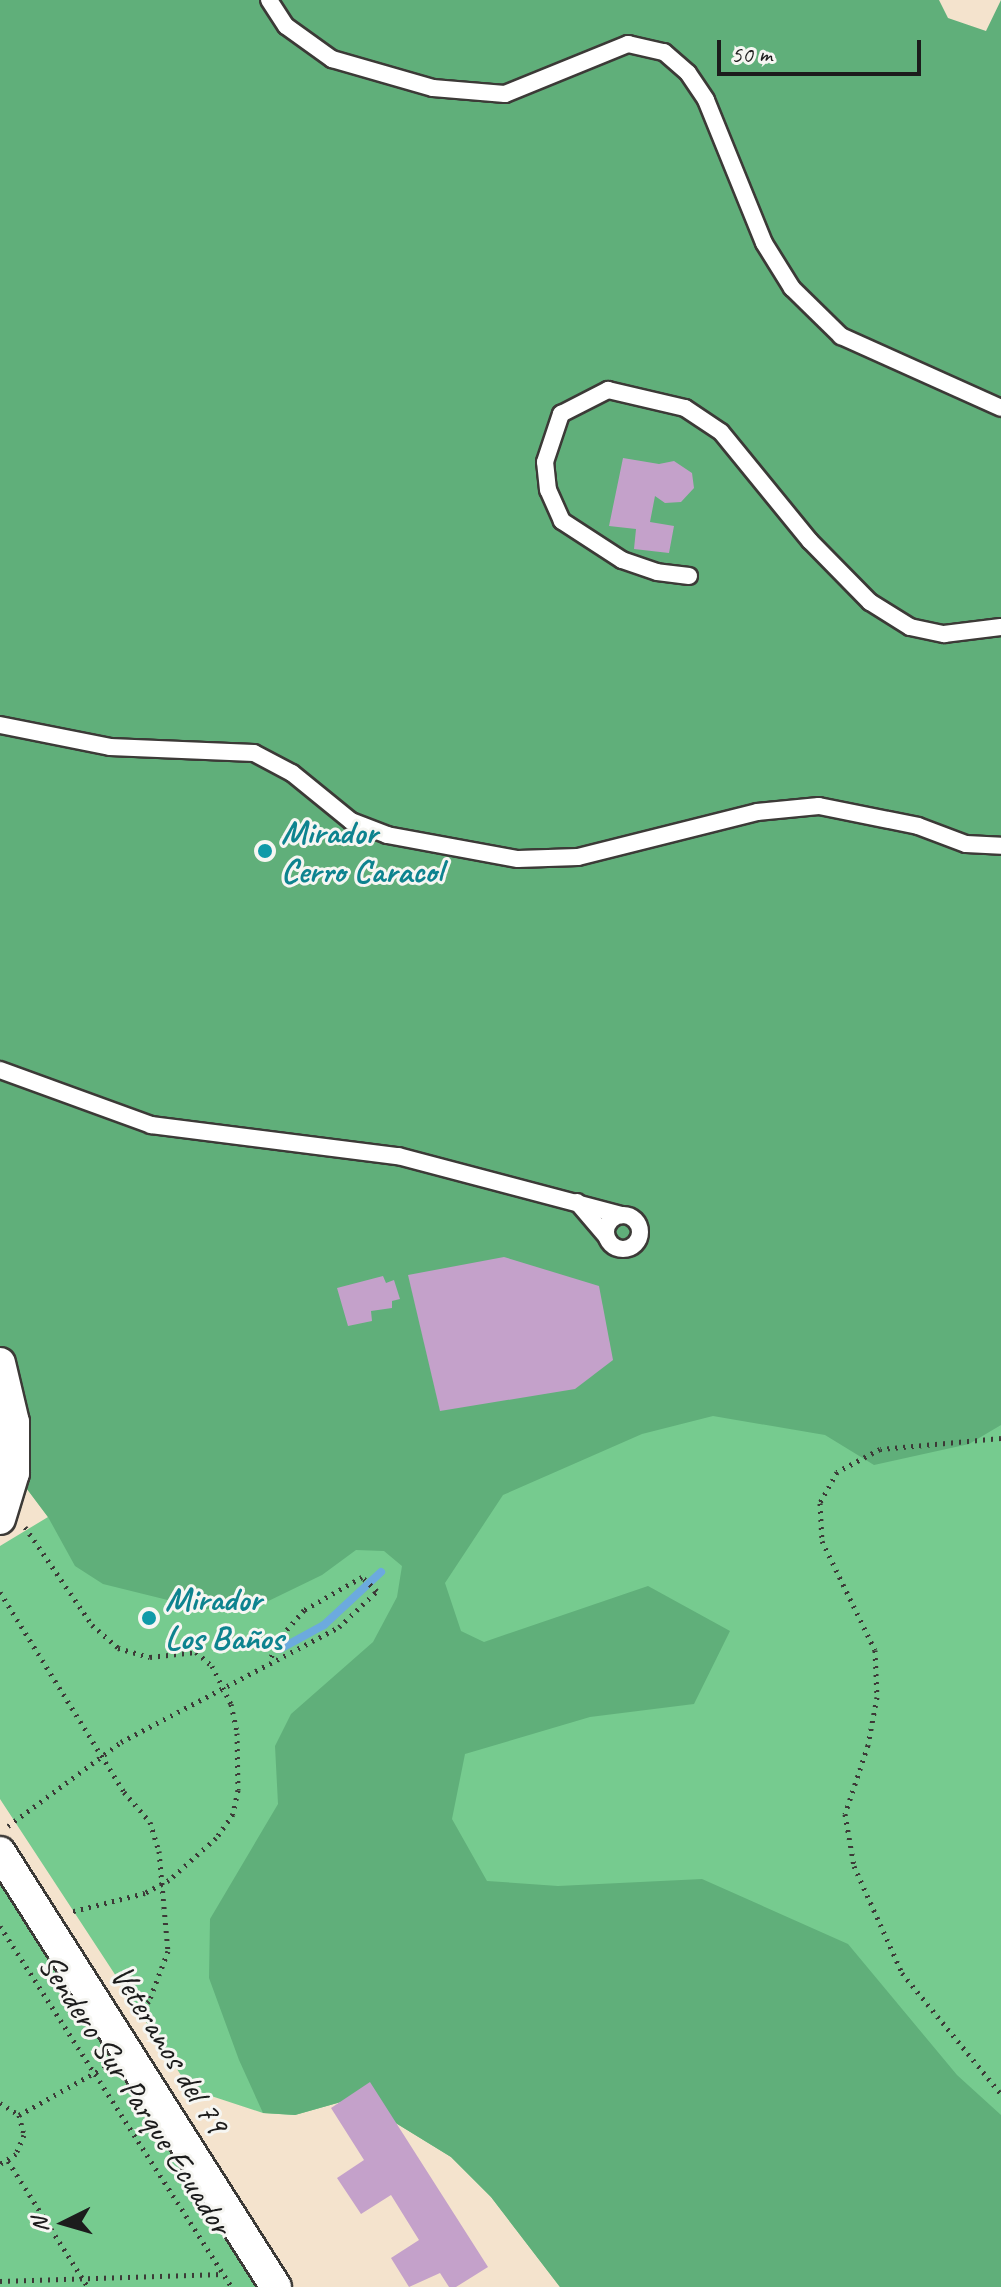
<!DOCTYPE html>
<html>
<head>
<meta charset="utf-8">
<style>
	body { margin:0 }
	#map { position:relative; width:1001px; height:2287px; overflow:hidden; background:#f4e3cd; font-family:Caveat,sans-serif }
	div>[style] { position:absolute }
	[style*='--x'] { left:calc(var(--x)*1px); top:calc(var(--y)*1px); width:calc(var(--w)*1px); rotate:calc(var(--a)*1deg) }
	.green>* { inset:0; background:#76cb8f }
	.forest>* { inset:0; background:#60af7a }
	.stream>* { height:8px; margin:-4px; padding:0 4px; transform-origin:4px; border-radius:4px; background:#6caade }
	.building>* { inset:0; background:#c4a1ca }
	.path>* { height:5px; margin-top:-2.5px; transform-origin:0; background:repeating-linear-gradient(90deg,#3c3a37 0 2px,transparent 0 8px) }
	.roads { filter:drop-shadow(2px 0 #3c3a37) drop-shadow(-2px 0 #3c3a37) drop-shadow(0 2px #3c3a37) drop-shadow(0 -2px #3c3a37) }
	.lane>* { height:16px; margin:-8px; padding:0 8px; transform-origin:8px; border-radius:8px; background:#fff }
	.lane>.ring { margin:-8px; padding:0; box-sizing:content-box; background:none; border:16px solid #fff; border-radius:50% }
	.street>* { height:30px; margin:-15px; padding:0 15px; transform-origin:15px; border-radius:15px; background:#fff }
	.dots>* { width:22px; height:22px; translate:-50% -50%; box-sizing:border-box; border:4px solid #f6f6f2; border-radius:50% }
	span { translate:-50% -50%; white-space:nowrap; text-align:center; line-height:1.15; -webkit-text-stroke:6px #f6f6f2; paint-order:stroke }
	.culture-label { font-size:34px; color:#0d838f; font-weight:700 }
	.left { translate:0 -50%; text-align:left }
	.street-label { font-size:34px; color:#1c1c1c }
	.north { position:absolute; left:24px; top:2183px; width:80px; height:80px; -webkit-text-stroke:6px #f6f6f2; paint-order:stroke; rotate:265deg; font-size:22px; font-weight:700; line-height:32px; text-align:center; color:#1c1c1c }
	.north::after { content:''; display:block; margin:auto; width:28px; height:36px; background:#1c1c1c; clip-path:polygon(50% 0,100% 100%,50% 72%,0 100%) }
	.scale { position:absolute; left:717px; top:40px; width:204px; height:36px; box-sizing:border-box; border:4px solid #1c1c1c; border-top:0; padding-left:10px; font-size:24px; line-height:28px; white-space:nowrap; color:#1c1c1c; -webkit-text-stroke:6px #f6f6f2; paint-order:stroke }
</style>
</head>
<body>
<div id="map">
	<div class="green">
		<div style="clip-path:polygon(1001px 286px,1001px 2287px,560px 2287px,491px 2197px,451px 2157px,355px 2098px,295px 2115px,263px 2113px,190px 2089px,0 1799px,0 1546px,48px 1517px,0 1453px)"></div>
		<div style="clip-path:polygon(0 1879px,259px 2287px,0 2287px)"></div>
	</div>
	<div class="forest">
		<div style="clip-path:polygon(0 0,939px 0,948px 18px,986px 31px,1001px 0,1001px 1425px,969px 1444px,874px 1465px,825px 1435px,713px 1416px,642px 1434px,503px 1495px,445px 1583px,461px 1631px,484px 1642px,648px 1586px,730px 1631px,694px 1704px,590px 1717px,465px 1754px,452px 1819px,487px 1881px,558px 1886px,702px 1879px,848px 1944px,957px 2075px,1001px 2115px,1001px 2287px,560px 2287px,491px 2197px,451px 2157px,355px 2098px,295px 2115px,263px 2113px,239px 2060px,209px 1978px,210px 1919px,278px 1804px,275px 1746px,291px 1714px,373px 1642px,397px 1597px,402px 1566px,384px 1551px,356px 1550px,322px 1575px,256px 1607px,204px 1609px,103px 1584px,75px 1566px,48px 1517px,0 1453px)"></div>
	</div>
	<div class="stream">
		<div style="--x:280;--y:1649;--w:50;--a:-28.6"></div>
		<div style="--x:324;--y:1625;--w:78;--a:-42.9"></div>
	</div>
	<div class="building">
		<div style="clip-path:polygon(623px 458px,659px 464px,674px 461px,692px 473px,694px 488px,681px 502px,665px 503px,655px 496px,650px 522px,674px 526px,669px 553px,634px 549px,636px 529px,609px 526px)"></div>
		<div style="clip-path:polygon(504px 1257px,599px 1286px,613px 1360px,575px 1389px,440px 1411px,408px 1275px)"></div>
		<div style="clip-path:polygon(383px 1276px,386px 1283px,394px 1280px,400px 1299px,392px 1301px,392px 1308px,371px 1311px,372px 1321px,348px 1326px,337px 1288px)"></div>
		<div style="clip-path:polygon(370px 2082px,488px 2267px,456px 2287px,449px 2287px,440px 2273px,409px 2287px,391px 2258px,419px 2240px,391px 2195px,361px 2214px,337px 2178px,364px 2160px,331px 2108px)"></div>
	</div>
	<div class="path">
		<div style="--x:1001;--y:1438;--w:121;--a:174.8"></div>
		<div style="--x:880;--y:1449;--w:49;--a:151.9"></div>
		<div style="--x:837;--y:1472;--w:35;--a:119"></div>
		<div style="--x:820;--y:1503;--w:38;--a:87"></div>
		<div style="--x:822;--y:1541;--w:121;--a:64.1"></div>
		<div style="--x:875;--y:1650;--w:47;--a:87.6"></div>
		<div style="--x:877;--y:1697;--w:49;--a:100.6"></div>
		<div style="--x:868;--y:1745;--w:73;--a:108.4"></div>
		<div style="--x:845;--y:1814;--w:53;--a:80.2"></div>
		<div style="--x:854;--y:1866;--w:117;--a:65.8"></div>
		<div style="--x:902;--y:1973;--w:156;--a:50.7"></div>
		<div style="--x:25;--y:1527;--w:119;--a:55.6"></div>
		<div style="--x:92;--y:1625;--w:35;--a:41"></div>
		<div style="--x:118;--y:1648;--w:33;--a:16"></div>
		<div style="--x:150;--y:1657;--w:46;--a:-6.2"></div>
		<div style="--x:196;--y:1652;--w:21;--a:41"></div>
		<div style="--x:212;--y:1666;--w:42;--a:63.4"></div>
		<div style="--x:231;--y:1704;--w:30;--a:78"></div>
		<div style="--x:237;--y:1733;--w:57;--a:89"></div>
		<div style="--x:238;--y:1790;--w:25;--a:102"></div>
		<div style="--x:233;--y:1814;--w:29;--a:125"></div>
		<div style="--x:216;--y:1838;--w:63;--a:138.2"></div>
		<div style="--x:169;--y:1880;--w:27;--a:152"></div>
		<div style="--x:145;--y:1893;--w:77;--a:165.8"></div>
		<div style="--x:0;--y:1592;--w:235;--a:58.2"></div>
		<div style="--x:124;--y:1792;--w:40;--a:49"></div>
		<div style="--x:150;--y:1822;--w:30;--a:73"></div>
		<div style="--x:159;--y:1851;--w:100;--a:84.9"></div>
		<div style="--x:168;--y:1951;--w:53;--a:110.8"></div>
		<div style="--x:149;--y:2001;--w:20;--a:135"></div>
		<div style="--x:8;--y:1826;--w:141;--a:-36.6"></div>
		<div style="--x:121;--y:1742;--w:246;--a:-27.8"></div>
		<div style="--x:339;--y:1627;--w:52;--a:-43.5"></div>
		<div style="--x:377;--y:1591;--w:21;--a:-137"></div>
		<div style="--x:362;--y:1577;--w:67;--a:150.4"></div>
		<div style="--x:304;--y:1610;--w:40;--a:131"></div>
		<div style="--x:278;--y:1640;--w:24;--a:112"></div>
		<div style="--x:0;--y:1926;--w:429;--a:57.3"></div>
		<div style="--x:0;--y:2103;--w:22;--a:32"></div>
		<div style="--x:19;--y:2115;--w:21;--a:76"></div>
		<div style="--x:24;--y:2135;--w:21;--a:113"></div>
		<div style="--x:16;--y:2154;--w:19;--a:148"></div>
		<div style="--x:19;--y:2115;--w:98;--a:-29.2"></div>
		<div style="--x:8;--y:2161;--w:149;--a:57.6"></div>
		<div style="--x:0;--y:2281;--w:223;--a:-1.8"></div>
	</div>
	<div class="roads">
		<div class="lane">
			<div style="--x:269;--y:0;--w:31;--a:57"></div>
			<div style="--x:286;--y:26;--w:57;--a:35.7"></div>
			<div style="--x:332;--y:59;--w:105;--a:16"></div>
			<div style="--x:433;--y:88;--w:72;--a:4.8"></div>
			<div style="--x:505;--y:94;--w:133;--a:-22.1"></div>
			<div style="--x:628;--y:44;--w:37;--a:13"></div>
			<div style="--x:664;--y:52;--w:32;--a:41"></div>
			<div style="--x:688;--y:73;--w:32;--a:56"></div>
			<div style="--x:706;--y:100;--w:154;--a:67.9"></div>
			<div style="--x:764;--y:243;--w:53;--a:58.1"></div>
			<div style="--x:792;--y:288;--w:69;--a:44.4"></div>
			<div style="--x:841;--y:336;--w:175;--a:24.2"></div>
			<div style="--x:689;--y:576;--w:32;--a:-173"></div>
			<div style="--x:657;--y:572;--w:37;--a:-161"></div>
			<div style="--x:622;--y:560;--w:72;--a:-147"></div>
			<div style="--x:562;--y:521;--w:34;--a:-114"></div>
			<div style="--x:548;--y:490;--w:28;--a:-96"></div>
			<div style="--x:545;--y:462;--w:51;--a:-71.6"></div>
			<div style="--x:561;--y:414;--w:53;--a:-27.1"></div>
			<div style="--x:608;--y:390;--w:79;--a:13.2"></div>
			<div style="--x:685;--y:408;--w:43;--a:33.7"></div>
			<div style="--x:721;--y:432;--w:141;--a:50.8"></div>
			<div style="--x:810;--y:541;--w:86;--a:45.5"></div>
			<div style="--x:870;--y:602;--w:47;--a:32"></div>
			<div style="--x:910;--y:627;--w:35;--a:12"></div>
			<div style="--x:944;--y:634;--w:57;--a:-7"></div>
			<div style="--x:0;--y:725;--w:112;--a:11.3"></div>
			<div style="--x:110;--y:747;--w:144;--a:2.4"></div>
			<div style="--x:254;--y:753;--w:43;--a:27.8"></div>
			<div style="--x:292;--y:773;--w:76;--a:39.1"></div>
			<div style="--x:351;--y:821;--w:39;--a:21"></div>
			<div style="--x:387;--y:835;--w:133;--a:10.4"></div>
			<div style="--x:518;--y:859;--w:60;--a:-1.9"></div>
			<div style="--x:578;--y:857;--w:185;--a:-14.1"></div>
			<div style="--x:757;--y:812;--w:62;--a:-5.5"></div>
			<div style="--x:819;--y:806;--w:101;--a:11.4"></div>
			<div style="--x:918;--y:826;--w:51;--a:20.6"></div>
			<div style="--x:966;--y:844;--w:35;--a:3"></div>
			<div style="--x:0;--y:1070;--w:161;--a:20"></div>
			<div style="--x:151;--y:1125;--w:249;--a:7.2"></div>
			<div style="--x:398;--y:1156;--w:232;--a:14.8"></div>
			<div style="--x:577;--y:1202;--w:45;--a:49.5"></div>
			<div class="ring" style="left:606px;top:1215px;width:18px;height:18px"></div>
		</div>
		<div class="street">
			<div style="--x:0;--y:1363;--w:61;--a:76.7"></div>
			<div style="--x:14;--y:1422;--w:51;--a:90"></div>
			<div style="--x:14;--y:1473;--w:48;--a:106.9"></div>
			<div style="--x:0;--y:1852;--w:515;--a:57.61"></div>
		</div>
	</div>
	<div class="dots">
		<div style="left:265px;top:851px;background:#0f9aa8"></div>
		<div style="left:149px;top:1618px;background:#0f9aa8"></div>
	</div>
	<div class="culture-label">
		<span class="left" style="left:281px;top:851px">Mirador<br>Cerro Caracol</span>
		<span class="left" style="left:165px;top:1618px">Mirador<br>Los Baños</span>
	</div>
	<div class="street-label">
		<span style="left:170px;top:2049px;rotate:58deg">Veteranos del 79</span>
		<span style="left:136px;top:2094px;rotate:57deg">Sendero Sur Parque Ecuador</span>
	</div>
	<div class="north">N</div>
	<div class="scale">50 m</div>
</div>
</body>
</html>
